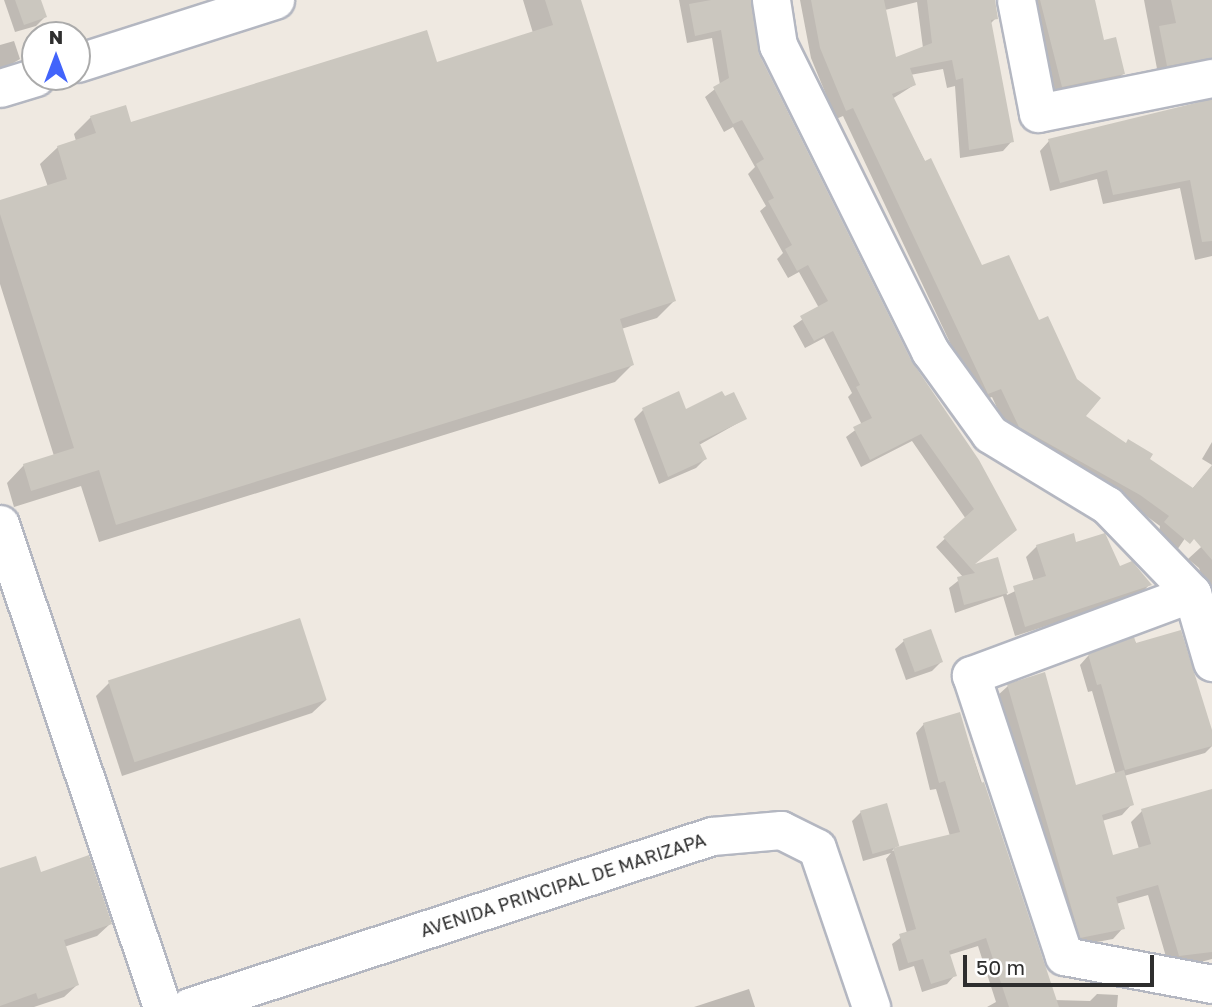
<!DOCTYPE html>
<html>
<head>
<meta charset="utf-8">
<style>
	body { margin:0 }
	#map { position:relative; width:1212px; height:1007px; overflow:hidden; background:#efe9e1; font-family:"Golos Text",sans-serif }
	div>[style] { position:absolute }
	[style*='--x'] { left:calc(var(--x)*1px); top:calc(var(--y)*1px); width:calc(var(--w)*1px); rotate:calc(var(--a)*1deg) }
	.shadow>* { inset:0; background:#0003 }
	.building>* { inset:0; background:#cbc7bf; transform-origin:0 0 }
	.roads { filter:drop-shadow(2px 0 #b4b7c1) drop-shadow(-2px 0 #b4b7c1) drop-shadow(0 2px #b4b7c1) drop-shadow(0 -2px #b4b7c1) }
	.minor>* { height:37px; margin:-18.5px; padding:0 18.5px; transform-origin:18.5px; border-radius:18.5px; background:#fff }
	span { translate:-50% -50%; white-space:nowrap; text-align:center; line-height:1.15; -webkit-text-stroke:5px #fff; paint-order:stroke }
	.street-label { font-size:18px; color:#2e2e2e }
	.north { position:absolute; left:21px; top:21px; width:70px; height:70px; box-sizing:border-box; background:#fff; border:2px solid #ababab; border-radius:50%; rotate:0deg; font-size:19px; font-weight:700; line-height:28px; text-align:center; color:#2e2e2e }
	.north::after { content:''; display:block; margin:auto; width:24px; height:32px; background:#4264fb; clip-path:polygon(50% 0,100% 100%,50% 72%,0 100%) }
	.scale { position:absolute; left:963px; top:955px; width:191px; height:32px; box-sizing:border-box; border:4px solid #2e2e2e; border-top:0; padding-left:9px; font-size:21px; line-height:24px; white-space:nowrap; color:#2e2e2e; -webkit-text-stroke:5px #fff; paint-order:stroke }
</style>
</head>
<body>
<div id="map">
	<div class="shadow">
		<div style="clip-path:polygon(4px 0,39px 0,45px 17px,36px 26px,15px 32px)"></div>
		<div style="clip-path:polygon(523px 0,579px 0,674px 301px,657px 318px,621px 329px,632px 365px,615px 382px,99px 542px,81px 486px,14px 507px,7px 483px,24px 465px,54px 456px,0 284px,0 202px,48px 187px,40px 164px,58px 147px,76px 141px,74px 134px,91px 117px,130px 124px,436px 64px,533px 33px)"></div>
		<div style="clip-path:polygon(679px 0,748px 0,757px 55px,910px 361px,977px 460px,971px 567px,997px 559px,1007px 595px,1034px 582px,1026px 557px,1037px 546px,1075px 544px,1149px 585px,1139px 596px,1015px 636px,1003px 596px,955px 613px,949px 588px,963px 577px,936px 547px,966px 519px,912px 441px,861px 467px,846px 437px,862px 425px,848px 397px,852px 393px,824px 338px,805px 348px,793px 326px,819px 308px,799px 272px,788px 278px,777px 259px,783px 253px,760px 211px,766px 206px,748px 174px,755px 167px,733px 127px,724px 132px,705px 97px,720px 85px,712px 38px,687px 43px)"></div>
		<div style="clip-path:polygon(evenodd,800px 0,993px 0,996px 18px,990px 24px,1012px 141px,1003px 151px,960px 158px,955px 86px,947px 88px,943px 69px,910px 75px,914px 85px,892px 99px,981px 267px,1084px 416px,1192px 489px,1212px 466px,1212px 499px,1177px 550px,1159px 535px,1160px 526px,1130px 504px,1010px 436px,992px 397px,978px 402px,843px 116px,836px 119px,811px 58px,800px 0,917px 2px,923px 48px,895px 59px,885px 10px,917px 2px)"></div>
		<div style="clip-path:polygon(1027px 0,1087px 0,1102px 42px,1123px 74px,1114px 83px,1053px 95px)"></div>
		<div style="clip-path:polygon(1144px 0,1212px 0,1212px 63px,1158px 74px)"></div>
		<div style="clip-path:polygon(14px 41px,20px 59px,0 71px,0 45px)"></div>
		<div style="clip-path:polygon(1212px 101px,1212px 256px,1195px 260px,1180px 188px,1103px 204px,1097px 179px,1050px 191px,1040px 151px,1049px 141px)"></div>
		<div style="clip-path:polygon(643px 410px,685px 411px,745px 419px,699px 445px,705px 459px,696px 468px,659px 484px,634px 419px)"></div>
		<div style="clip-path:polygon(1212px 442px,1212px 465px,1202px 459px)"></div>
		<div style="clip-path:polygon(1212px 537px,1212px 604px,1199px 568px,1188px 559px)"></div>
		<div style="clip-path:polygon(1133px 639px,1212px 737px,1212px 746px,1205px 753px,1124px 776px,1132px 804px,1122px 815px,1102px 821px,1112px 857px,1139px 849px,1131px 822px,1142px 811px,1212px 791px,1212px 959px,1178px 968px,1169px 967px,1148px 895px,1116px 904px,1123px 928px,1113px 939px,1070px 947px,997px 696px,1008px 686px,1075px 787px,1116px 775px,1092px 691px,1088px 692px,1080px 665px,1088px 656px)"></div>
		<div style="clip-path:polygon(904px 641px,941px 662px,932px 671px,906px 680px,895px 649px)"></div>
		<div style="clip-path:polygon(109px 683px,326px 700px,312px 713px,122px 776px,96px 696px)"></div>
		<div style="clip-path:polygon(959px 714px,1054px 1000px,1090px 1001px,1097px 994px,1118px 995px,1117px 1007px,987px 1007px,996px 1002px,978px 946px,949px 955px,955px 975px,947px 984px,922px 992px,914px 966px,899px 971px,892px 944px,907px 933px,886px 859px,891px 853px,863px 861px,852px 821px,861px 812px,897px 845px,892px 851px,950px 836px,936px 789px,930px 790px,916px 733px,924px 724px)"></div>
		<div style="clip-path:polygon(0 869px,40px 874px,110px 924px,97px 936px,64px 947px,77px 985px,64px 997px,34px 1007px,0 1007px)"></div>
		<div style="clip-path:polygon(749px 989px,755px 1007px,694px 1007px)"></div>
	</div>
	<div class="building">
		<div style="clip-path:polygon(15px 0,41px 0,47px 17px,24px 25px)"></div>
		<div style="clip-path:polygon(545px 0,581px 0,676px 301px,620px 319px,634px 365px,116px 525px,99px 470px,31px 491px,23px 464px,74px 448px,0 214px,0 200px,67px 179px,57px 146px,96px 133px,90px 116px,126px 105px,131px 122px,427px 30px,437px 62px,553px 25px)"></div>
		<div style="clip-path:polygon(711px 0,751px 0,759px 54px,911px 360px,979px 460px,1017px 530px,975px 564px,998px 557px,1008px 593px,964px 605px,957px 577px,975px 573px,943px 537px,974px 509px,921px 434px,870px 460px,853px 427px,872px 418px,856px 387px,860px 385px,833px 331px,814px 341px,800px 316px,828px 301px,808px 265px,797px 271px,785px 249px,792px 245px,768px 201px,774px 198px,756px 164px,764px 159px,742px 120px,733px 124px,713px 87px,729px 78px,721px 30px,695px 36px,689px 4px)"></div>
		<div style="clip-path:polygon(811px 0,884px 0,896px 57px,932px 43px,927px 0,995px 0,998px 19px,991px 20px,1014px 142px,969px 150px,963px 78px,956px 80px,952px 60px,910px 68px,916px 85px,892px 94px,925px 161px,931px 158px,982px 265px,1009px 255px,1039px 320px,1048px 316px,1077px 379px,1101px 398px,1086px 416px,1126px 443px,1128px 439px,1153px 454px,1150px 459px,1193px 488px,1212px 465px,1212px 560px,1194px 539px,1190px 544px,1164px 522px,1169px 516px,1140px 495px,1019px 427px,1001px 389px,988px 394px,853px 108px,846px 111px,820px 48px)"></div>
		<div style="clip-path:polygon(1040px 0,1095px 0,1104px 40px,1116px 37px,1125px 74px,1062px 87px)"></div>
		<div style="clip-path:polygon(1171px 0,1212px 0,1212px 58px,1167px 66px,1159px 26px,1176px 23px)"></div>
		<div style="clip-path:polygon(1212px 99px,1212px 241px,1202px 242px,1190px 180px,1113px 195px,1107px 170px,1060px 183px,1048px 139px)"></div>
		<div style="clip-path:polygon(679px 391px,686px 409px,722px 391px,725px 396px,734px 392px,747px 419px,699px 442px,707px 459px,668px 477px,642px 408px)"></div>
		<div style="clip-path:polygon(1074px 533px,1076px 542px,1105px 533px,1120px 566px,1132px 561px,1152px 585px,1025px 627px,1013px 586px,1046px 576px,1036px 545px)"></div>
		<div style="left:300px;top:618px;width:86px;height:202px;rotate:72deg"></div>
		<div style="left:931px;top:629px;width:35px;height:30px;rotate:70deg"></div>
		<div style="clip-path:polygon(1181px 630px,1212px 730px,1212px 746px,1125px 770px,1101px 684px,1097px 685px,1088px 654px,1134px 637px,1136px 643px)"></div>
		<div style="clip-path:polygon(1045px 672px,1076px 785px,1124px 770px,1134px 805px,1102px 815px,1113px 855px,1151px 844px,1141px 809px,1212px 789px,1212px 952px,1179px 956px,1158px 885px,1116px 897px,1125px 929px,1080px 938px,1007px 684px)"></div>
		<div style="clip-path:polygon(960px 712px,981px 783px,984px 782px,1059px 1007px,1009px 1007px,986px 938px,949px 951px,957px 976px,931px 984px,923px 959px,908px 963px,899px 934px,916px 929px,893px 848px,960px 832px,945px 781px,939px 783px,923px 723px)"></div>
		<div style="left:887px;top:803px;width:45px;height:28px;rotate:74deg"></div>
		<div style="clip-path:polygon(89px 855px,112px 924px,64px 940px,79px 985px,38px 999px,36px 993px,0 1006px,0 868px,36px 856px,41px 872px)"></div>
	</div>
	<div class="roads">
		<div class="minor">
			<div style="--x:771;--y:0;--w:46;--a:81.2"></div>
			<div style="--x:778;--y:45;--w:342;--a:63.6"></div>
			<div style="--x:930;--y:351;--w:102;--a:54.1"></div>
			<div style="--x:990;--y:434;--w:137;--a:31.3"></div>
			<div style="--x:1107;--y:505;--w:122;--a:46"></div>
			<div style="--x:1192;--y:593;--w:72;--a:73.8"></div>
			<div style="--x:1016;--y:0;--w:115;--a:79"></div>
			<div style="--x:1038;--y:113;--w:177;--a:-11.4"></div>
			<div style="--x:77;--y:63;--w:208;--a:-17.7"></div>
			<div style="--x:0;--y:88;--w:37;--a:-17"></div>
			<div style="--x:0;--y:524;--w:509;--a:71.46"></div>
			<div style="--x:1192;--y:593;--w:236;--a:159.6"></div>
			<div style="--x:971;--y:675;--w:296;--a:71.7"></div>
			<div style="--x:1064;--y:956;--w:151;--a:10.7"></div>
			<div style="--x:189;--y:1007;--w:550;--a:-18.11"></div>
			<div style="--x:712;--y:836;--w:69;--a:-5"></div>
			<div style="--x:781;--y:830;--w:40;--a:26.6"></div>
			<div style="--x:817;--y:848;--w:168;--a:71.2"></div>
		</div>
	</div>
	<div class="street-label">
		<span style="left:563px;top:885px;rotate:-18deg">AVENIDA PRINCIPAL DE MARIZAPA</span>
	</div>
	<div class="north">N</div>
	<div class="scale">50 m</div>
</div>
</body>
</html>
